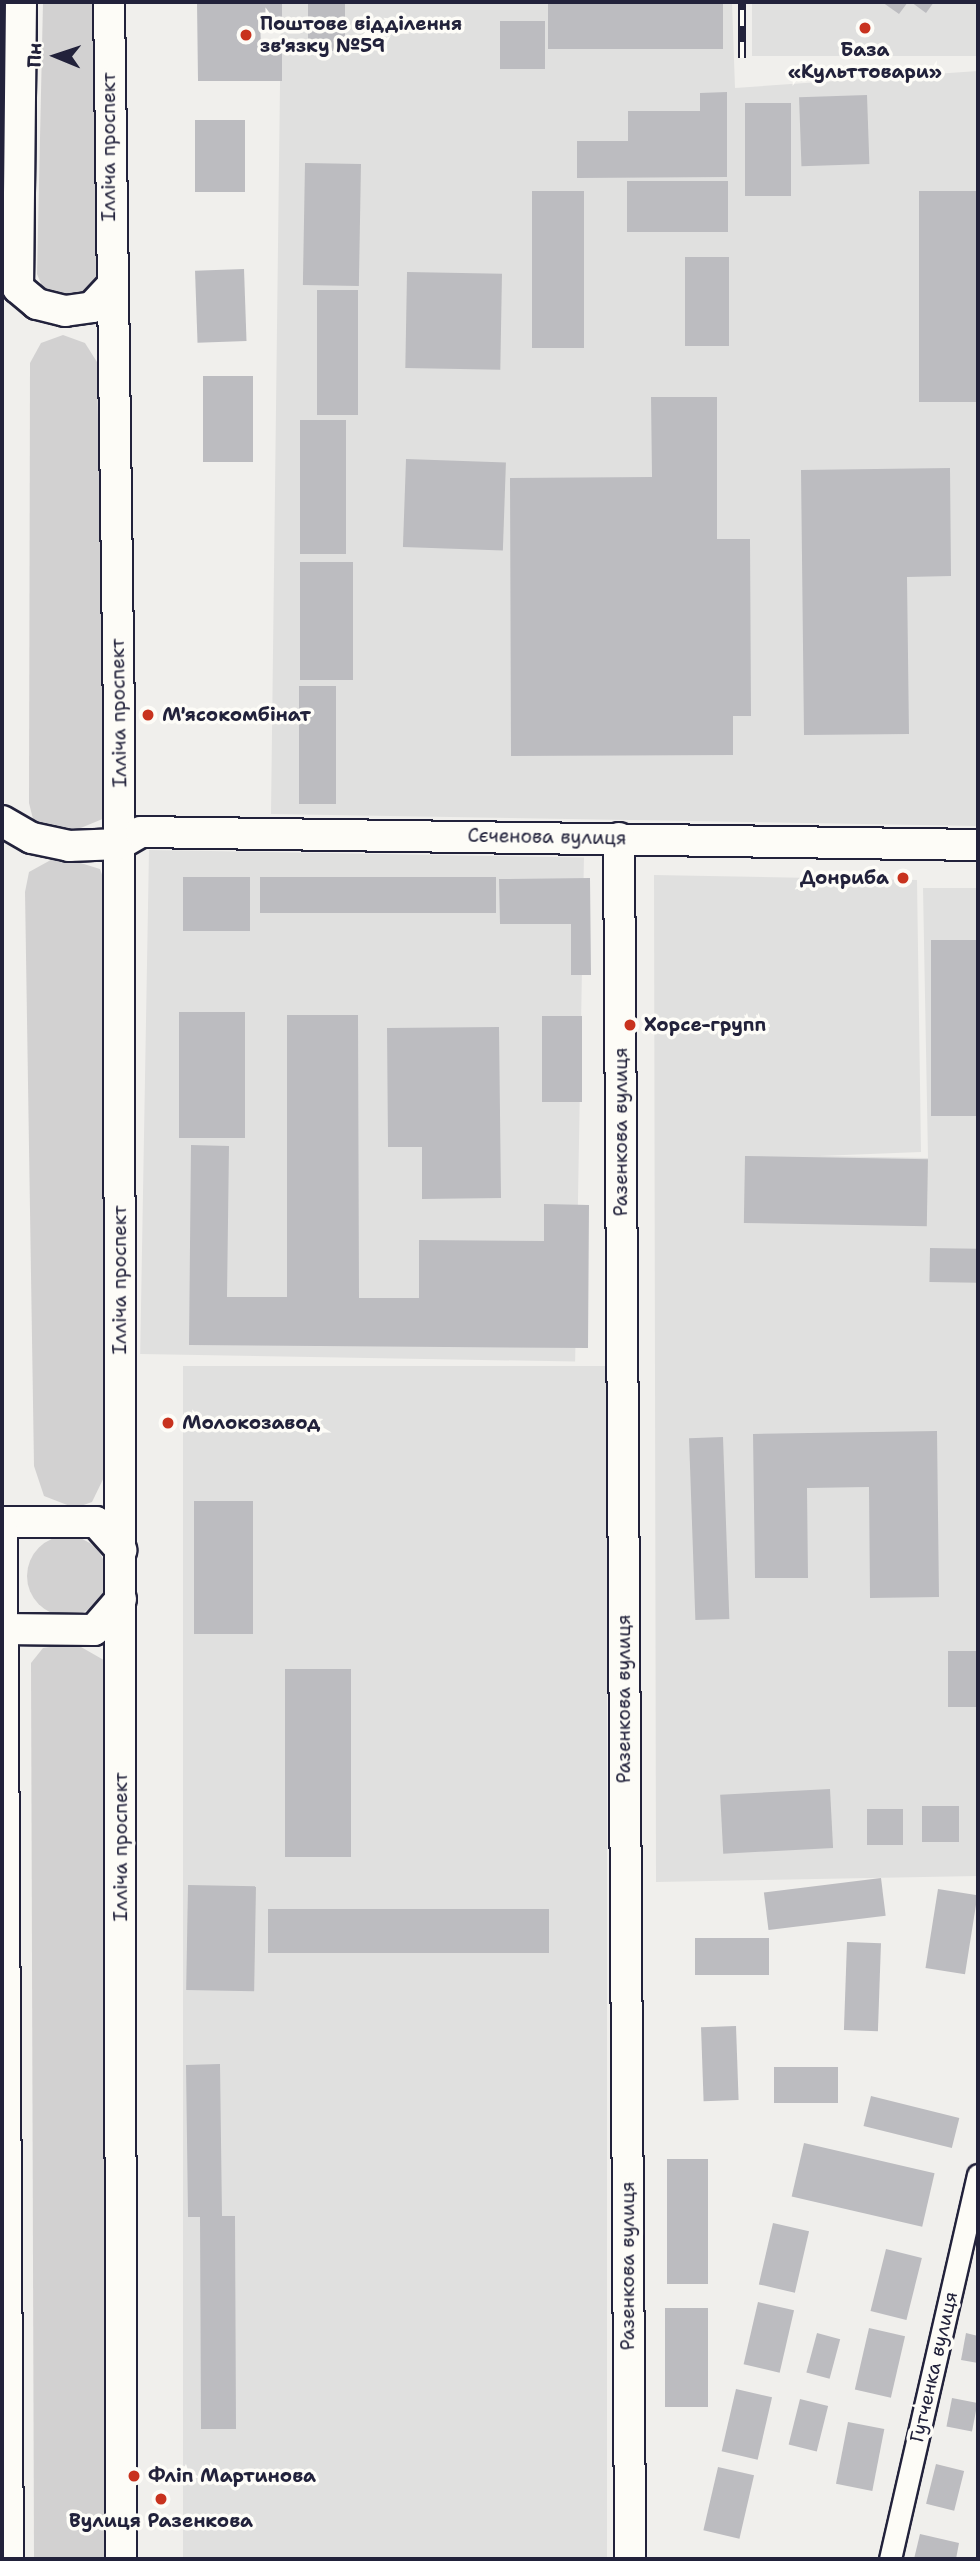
<!DOCTYPE html>
<html>
<head>
<meta charset="utf-8">
<style>
	body { margin:0 }
	#map { position:relative; width:980px; height:2561px; overflow:hidden; background:#f0efec; font-family:"Shantell Sans",sans-serif }
	div>[style] { position:absolute }
	[style*='--x'] { left:calc(var(--x)*1px); top:calc(var(--y)*1px); width:calc(var(--w)*1px); rotate:calc(var(--a)*1deg) }
	.built>* { inset:0; background:#e0e0df; transform-origin:0 0 }
	.green>* { inset:0; background:#d2d1d1 }
	.round { border-radius:50% }
	.building>* { inset:0; background:#bcbcc0; transform-origin:0 0 }
	.roads { filter:drop-shadow(2px 0 #22223b) drop-shadow(-2px 0 #22223b) drop-shadow(0 2px #22223b) drop-shadow(0 -2px #22223b) }
	.street>* { height:21px; margin:-10.5px; padding:0 10.5px; transform-origin:10.5px; border-radius:10.5px; background:#fdfcf7 }
	.secondary>* { height:30px; margin:-15px; padding:0 15px; transform-origin:15px; border-radius:15px; background:#fdfcf7 }
	.rail>* { height:8px; margin-top:-4px; transform-origin:0; background:repeating-linear-gradient(90deg,#fdfcf7 0 16px,#22223b 0 32px); box-sizing:border-box; border-block:2px solid #22223b }
	.dots>* { width:19px; height:19px; translate:-50% -50%; box-sizing:border-box; border:4px solid #fdfcf7; border-radius:50% }
	span { translate:-50% -50%; white-space:nowrap; text-align:center; line-height:1.15; -webkit-text-stroke:7px #fdfcf7; paint-order:stroke }
	.poi-label { font-size:19px; color:#22223b; font-weight:700 }
	.left { translate:0 -50%; text-align:left }
	.right { translate:-100% -50%; text-align:right }
	.street-label { font-size:19px; color:#22223b }
	.frame { position:absolute; inset:0; border:4px solid #22223b; pointer-events:none }
	.north { position:absolute; left:21px; top:21px; width:70px; height:70px; -webkit-text-stroke:5px #fdfcf7; paint-order:stroke; rotate:272deg; font-size:19px; font-weight:700; line-height:28px; text-align:center; color:#22223b }
	.north::after { content:''; display:block; margin:auto; width:24px; height:32px; background:#22223b; clip-path:polygon(50% 0,100% 100%,50% 72%,0 100%) }
</style>
</head>
<body>
<div id="map">
	<div class="built">
		<div style="clip-path:polygon(281px 2px,732px 2px,735px 88px,978px 71px,978px 826px,271px 814px)"></div>
		<div style="left:752px;top:2px;width:226px;height:54px"></div>
		<div style="left:149px;top:850px;width:435px;height:504px;rotate:1deg"></div>
		<div style="clip-path:polygon(654px 875px,917px 880px,921px 1152px,819px 1156px,928px 1158px,923px 888px,978px 888px,978px 1876px,656px 1882px)"></div>
		<div style="left:183px;top:1366px;width:424px;height:1193px"></div>
	</div>
	<div class="green">
		<div style="clip-path:polygon(43px 2px,99px 2px,100px 275px,83px 300px,45px 293px,37px 274px)"></div>
		<div style="clip-path:polygon(63px 335px,85px 343px,97px 362px,105px 818px,66px 834px,34px 823px,29px 803px,30px 363px,41px 343px)"></div>
		<div style="clip-path:polygon(58px 856px,100px 869px,106px 886px,109px 1467px,92px 1502px,75px 1508px,44px 1496px,34px 1466px,25px 892px,29px 872px)"></div>
		<div class="round" style="left:27px;top:1536px;width:80px;height:80px"></div>
		<div style="clip-path:polygon(74px 1643px,109px 1663px,110px 2559px,34px 2559px,31px 1663px,43px 1648px)"></div>
	</div>
	<div class="building">
		<div style="clip-path:polygon(197px 2px,282px 2px,282px 20px,260px 20px,261px 48px,282px 48px,282px 81px,198px 81px)"></div>
		<div style="left:308px;top:2px;width:37px;height:49px"></div>
		<div style="left:548px;top:2px;width:175px;height:47px"></div>
		<div style="clip-path:polygon(882px 2px,908px 2px,899px 14px)"></div>
		<div style="clip-path:polygon(911px 2px,934px 2px,926px 13px)"></div>
		<div style="left:500px;top:21px;width:45px;height:48px"></div>
		<div style="clip-path:polygon(727px 92px,727px 177px,577px 178px,577px 141px,628px 141px,628px 111px,700px 111px,700px 93px)"></div>
		<div style="left:867px;top:95px;width:69px;height:68px;rotate:88deg"></div>
		<div style="left:745px;top:103px;width:46px;height:93px"></div>
		<div style="left:195px;top:120px;width:50px;height:72px"></div>
		<div style="left:305px;top:163px;width:56px;height:122px;rotate:1deg"></div>
		<div style="left:728px;top:181px;width:51px;height:101px;rotate:90deg"></div>
		<div style="left:532px;top:191px;width:52px;height:157px"></div>
		<div style="left:978px;top:191px;width:211px;height:59px;rotate:90deg"></div>
		<div style="left:685px;top:257px;width:44px;height:89px"></div>
		<div style="left:244px;top:269px;width:72px;height:49px;rotate:88deg"></div>
		<div style="left:407px;top:272px;width:95px;height:96px;rotate:1deg"></div>
		<div style="left:317px;top:290px;width:41px;height:125px"></div>
		<div style="left:203px;top:376px;width:50px;height:86px"></div>
		<div style="clip-path:polygon(651px 397px,717px 397px,717px 539px,750px 539px,751px 716px,733px 716px,733px 755px,511px 756px,510px 478px,652px 477px)"></div>
		<div style="left:300px;top:420px;width:46px;height:134px"></div>
		<div style="left:406px;top:459px;width:100px;height:88px;rotate:2deg"></div>
		<div style="clip-path:polygon(950px 468px,951px 576px,907px 577px,909px 734px,804px 735px,801px 470px)"></div>
		<div style="left:300px;top:562px;width:53px;height:118px"></div>
		<div style="left:299px;top:686px;width:37px;height:118px"></div>
		<div style="left:183px;top:877px;width:67px;height:54px"></div>
		<div style="left:496px;top:877px;width:36px;height:236px;rotate:90deg"></div>
		<div style="clip-path:polygon(590px 878px,591px 975px,571px 975px,571px 924px,500px 924px,499px 879px)"></div>
		<div style="left:931px;top:940px;width:47px;height:176px"></div>
		<div style="left:245px;top:1012px;width:126px;height:66px;rotate:90deg"></div>
		<div style="clip-path:polygon(287px 1015px,358px 1015px,359px 1298px,419px 1298px,419px 1240px,544px 1241px,544px 1204px,589px 1205px,588px 1348px,189px 1345px,191px 1145px,229px 1146px,227px 1297px,287px 1297px)"></div>
		<div style="left:542px;top:1016px;width:40px;height:86px"></div>
		<div style="clip-path:polygon(499px 1027px,501px 1198px,422px 1199px,422px 1147px,388px 1147px,387px 1028px)"></div>
		<div style="left:745px;top:1156px;width:183px;height:67px;rotate:1deg"></div>
		<div style="left:930px;top:1248px;width:48px;height:34px;rotate:1deg"></div>
		<div style="clip-path:polygon(937px 1431px,939px 1597px,870px 1598px,869px 1487px,807px 1488px,808px 1578px,755px 1578px,753px 1434px)"></div>
		<div style="left:723px;top:1437px;width:182px;height:34px;rotate:88deg"></div>
		<div style="left:194px;top:1501px;width:59px;height:133px"></div>
		<div style="left:978px;top:1651px;width:56px;height:30px;rotate:90deg"></div>
		<div style="left:285px;top:1669px;width:66px;height:188px"></div>
		<div style="left:830px;top:1789px;width:59px;height:110px;rotate:87deg"></div>
		<div style="left:959px;top:1806px;width:36px;height:37px;rotate:90deg"></div>
		<div style="left:867px;top:1809px;width:36px;height:36px"></div>
		<div style="left:881px;top:1878px;width:38px;height:118px;rotate:83deg"></div>
		<div style="left:188px;top:1885px;width:68px;height:105px;rotate:1deg"></div>
		<div style="left:938px;top:1889px;width:40px;height:80px;rotate:9deg"></div>
		<div style="left:549px;top:1909px;width:44px;height:281px;rotate:90deg"></div>
		<div style="left:695px;top:1938px;width:74px;height:37px"></div>
		<div style="left:847px;top:1942px;width:34px;height:88px;rotate:2deg"></div>
		<div style="left:736px;top:2026px;width:74px;height:35px;rotate:88deg"></div>
		<div style="clip-path:polygon(220px 2064px,222px 2216px,235px 2216px,236px 2429px,201px 2429px,200px 2217px,188px 2217px,186px 2065px)"></div>
		<div style="left:774px;top:2067px;width:64px;height:36px"></div>
		<div style="left:871px;top:2096px;width:91px;height:31px;rotate:14deg"></div>
		<div style="left:804px;top:2143px;width:134px;height:55px;rotate:13deg"></div>
		<div style="left:667px;top:2159px;width:41px;height:125px"></div>
		<div style="left:773px;top:2223px;width:37px;height:63px;rotate:13deg"></div>
		<div style="left:886px;top:2249px;width:37px;height:64px;rotate:14deg"></div>
		<div style="left:758px;top:2302px;width:37px;height:64px;rotate:13deg"></div>
		<div style="left:665px;top:2308px;width:43px;height:99px"></div>
		<div style="left:869px;top:2328px;width:37px;height:63px;rotate:13deg"></div>
		<div style="left:817px;top:2333px;width:24px;height:41px;rotate:15deg"></div>
		<div style="clip-path:polygon(966px 2333px,978px 2336px,978px 2363px,961px 2360px)"></div>
		<div style="left:736px;top:2389px;width:37px;height:64px;rotate:13deg"></div>
		<div style="left:952px;top:2398px;width:26px;height:29px;rotate:11deg"></div>
		<div style="left:800px;top:2399px;width:29px;height:47px;rotate:14deg"></div>
		<div style="left:848px;top:2422px;width:37px;height:63px;rotate:11deg"></div>
		<div style="left:936px;top:2464px;width:29px;height:41px;rotate:14deg"></div>
		<div style="left:718px;top:2467px;width:37px;height:65px;rotate:13deg"></div>
		<div style="clip-path:polygon(920px 2534px,959px 2543px,956px 2559px,914px 2559px)"></div>
	</div>
	<div class="roads">
		<div class="street">
			<div style="--x:890;--y:2559;--w:394;--a:-77.1"></div>
		</div>
		<div class="secondary">
			<div style="--x:21;--y:2;--w:286;--a:90.6"></div>
			<div style="--x:18;--y:288;--w:25;--a:40"></div>
			<div style="--x:37;--y:304;--w:29;--a:14"></div>
			<div style="--x:65;--y:311;--w:27;--a:-8"></div>
			<div style="--x:92;--y:307;--w:26;--a:-47"></div>
			<div style="--x:109;--y:2;--w:712;--a:89.2"></div>
			<div style="--x:119;--y:714;--w:1845;--a:89.94"></div>
			<div style="--x:2;--y:821;--w:34;--a:30"></div>
			<div style="--x:32;--y:838;--w:38;--a:12"></div>
			<div style="--x:69;--y:846;--w:51;--a:-2.2"></div>
			<div style="--x:120;--y:844;--w:24;--a:-30"></div>
			<div style="--x:141;--y:832;--w:837;--a:0.89"></div>
			<div style="--x:619;--y:838;--w:1721;--a:89.63"></div>
			<div style="--x:2;--y:1522;--w:94;--a:0"></div>
			<div style="--x:96;--y:1522;--w:38;--a:48"></div>
			<div style="--x:2;--y:1530;--w:1029;--a:89.67"></div>
			<div style="--x:2;--y:1629;--w:92;--a:0.6"></div>
			<div style="--x:94;--y:1630;--w:41;--a:-48.9"></div>
		</div>
	</div>
	<div class="rail">
		<div style="--x:742;--y:58;--w:56;--a:-90"></div>
	</div>
	<div class="dots">
		<div style="left:865px;top:28px;background:#c8321e"></div>
		<div style="left:246px;top:35px;background:#c8321e"></div>
		<div style="left:148px;top:715px;background:#c8321e"></div>
		<div style="left:903px;top:878px;background:#c8321e"></div>
		<div style="left:630px;top:1025px;background:#c8321e"></div>
		<div style="left:168px;top:1423px;background:#c8321e"></div>
		<div style="left:134px;top:2476px;background:#c8321e"></div>
		<div style="left:161px;top:2499px;background:#c8321e"></div>
	</div>
	<div class="poi-label">
		<span class="left" style="left:260px;top:35px">Поштове відділення<br>зв'язку №59</span>
		<span style="left:865px;top:61px">База<br>«Культтовари»</span>
		<span class="left" style="left:162px;top:715px">М'ясокомбінат</span>
		<span class="right" style="left:889px;top:878px">Донриба</span>
		<span class="left" style="left:644px;top:1025px">Хорсе-групп</span>
		<span class="left" style="left:182px;top:1423px">Молокозавод</span>
		<span class="left" style="left:148px;top:2476px">Фліп Мартинова</span>
		<span style="left:161px;top:2521px">Вулиця Разенкова</span>
	</div>
	<div class="street-label">
		<span style="left:109px;top:147px;rotate:-90deg">Ілліча проспект</span>
		<span style="left:119px;top:713px;rotate:-91deg">Ілліча проспект</span>
		<span style="left:547px;top:837px;rotate:1deg">Сєченова вулиця</span>
		<span style="left:621px;top:1132px;rotate:-90deg">Разенкова вулиця</span>
		<span style="left:120px;top:1280px;rotate:-90deg">Ілліча проспект</span>
		<span style="left:624px;top:1699px;rotate:-90deg">Разенкова вулиця</span>
		<span style="left:121px;top:1847px;rotate:-90deg">Ілліча проспект</span>
		<span style="left:628px;top:2266px;rotate:-90deg">Разенкова вулиця</span>
		<span style="left:934px;top:2367px;rotate:-77deg">Гутченка вулиця</span>
	</div>
	<div class="frame"></div>
	<div class="north">Пн</div>
</div>
</body>
</html>
